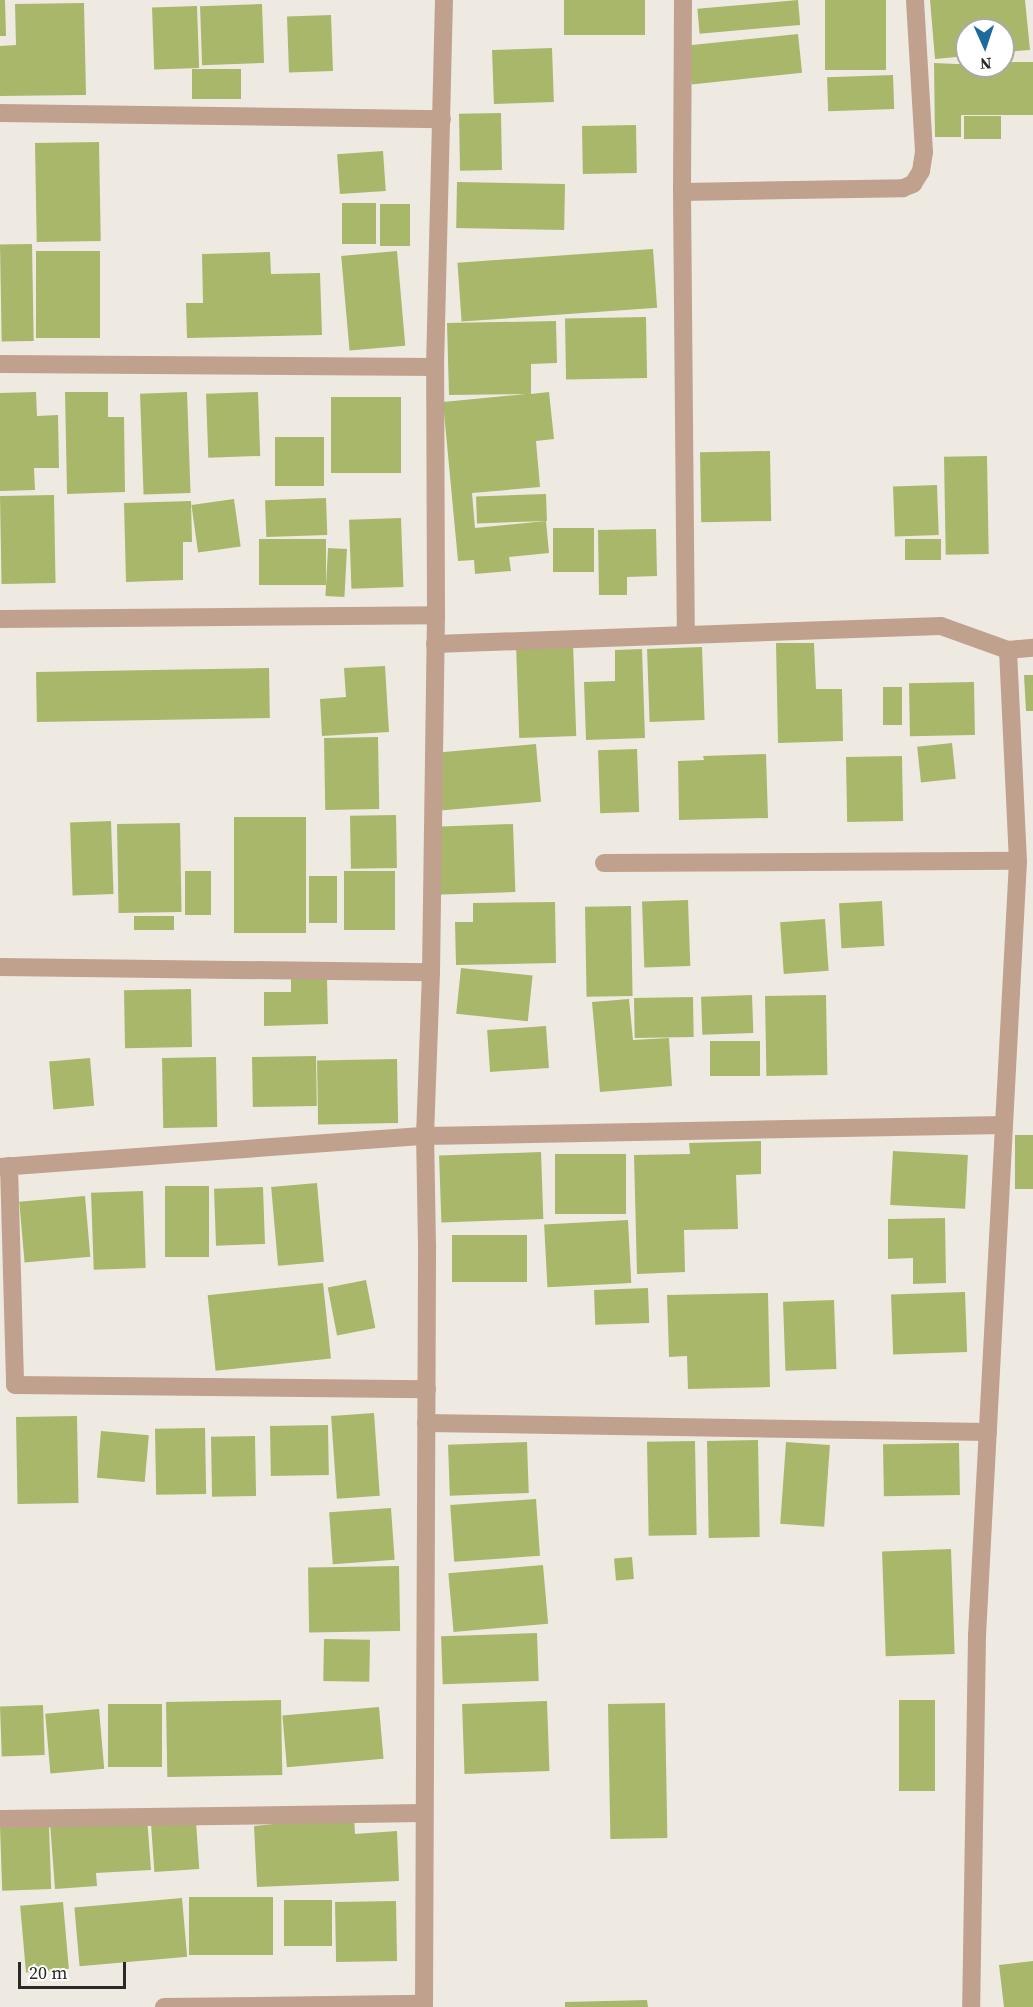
<!DOCTYPE html>
<html>
<head>
<meta charset="utf-8">
<style>
	body { margin:0 }
	#map { position:relative; width:1033px; height:2007px; overflow:hidden; background:#efeae1; font-family:"Source Serif 4",serif }
	div>[style] { position:absolute }
	[style*='--x'] { left:calc(var(--x)*1px); top:calc(var(--y)*1px); width:calc(var(--w)*1px); rotate:calc(var(--a)*1deg) }
	.building>* { inset:0; background:#a9b76b; transform-origin:0 0 }
	.street>* { height:18px; margin:-9px; padding:0 9px; transform-origin:9px; border-radius:9px; background:#c0a18d }
	span { translate:-50% -50%; white-space:nowrap; text-align:center; line-height:1.15; -webkit-text-stroke:4.5px #fff; paint-order:stroke }
	.north { position:absolute; left:955px; top:18px; width:60px; height:60px; box-sizing:border-box; background:#fff; border:2px solid #aaa9a8; border-radius:50%; rotate:177deg; font-size:16px; font-weight:700; line-height:24px; text-align:center; color:#2b2926 }
	.north::after { content:''; display:block; margin:auto; width:21px; height:27px; background:#1d6b9d; clip-path:polygon(50% 0,100% 100%,50% 72%,0 100%) }
	.scale { position:absolute; left:18px; top:1962px; width:108px; height:27px; box-sizing:border-box; border:3px solid #2b2926; border-top:0; padding-left:8px; font-size:18px; line-height:21px; white-space:nowrap; color:#2b2926; -webkit-text-stroke:4px #fff; paint-order:stroke }
</style>
</head>
<body>
<div id="map">
	<div class="building">
		<div style="clip-path:polygon(0 0,5px 0,6px 36px,0 36px)"></div>
		<div style="left:564px;top:0;width:81px;height:35px"></div>
		<div style="left:798px;top:0;width:25px;height:101px;rotate:85deg"></div>
		<div style="left:825px;top:0;width:61px;height:70px"></div>
		<div style="clip-path:polygon(930px 0,1025px 0,1030px 50px,1003px 52px,1003px 30px,967px 30px,967px 56px,935px 59px)"></div>
		<div style="clip-path:polygon(84px 3px,86px 95px,0 96px,0 46px,16px 45px,15px 4px)"></div>
		<div style="left:262px;top:4px;width:59px;height:62px;rotate:88deg"></div>
		<div style="left:197px;top:6px;width:62px;height:45px;rotate:88deg"></div>
		<div style="left:331px;top:15px;width:56px;height:44px;rotate:88deg"></div>
		<div style="left:798px;top:34px;width:39px;height:111px;rotate:84deg"></div>
		<div style="left:552px;top:48px;width:54px;height:60px;rotate:88deg"></div>
		<div style="clip-path:polygon(1003px 62px,1033px 62px,1033px 115px,961px 115px,961px 137px,935px 137px,934px 63px,1003px 66px)"></div>
		<div style="left:192px;top:69px;width:49px;height:30px"></div>
		<div style="left:893px;top:75px;width:34px;height:66px;rotate:88deg"></div>
		<div style="left:501px;top:113px;width:57px;height:42px;rotate:89deg"></div>
		<div style="left:964px;top:116px;width:37px;height:23px"></div>
		<div style="left:636px;top:125px;width:48px;height:54px;rotate:89deg"></div>
		<div style="left:99px;top:142px;width:99px;height:64px;rotate:89deg"></div>
		<div style="left:383px;top:151px;width:40px;height:46px;rotate:86deg"></div>
		<div style="left:457px;top:182px;width:108px;height:46px;rotate:1deg"></div>
		<div style="left:342px;top:203px;width:34px;height:41px"></div>
		<div style="left:380px;top:204px;width:30px;height:42px"></div>
		<div style="left:32px;top:244px;width:97px;height:32px;rotate:89deg"></div>
		<div style="left:653px;top:249px;width:59px;height:196px;rotate:86deg"></div>
		<div style="left:36px;top:251px;width:64px;height:87px"></div>
		<div style="left:397px;top:251px;width:95px;height:56px;rotate:85deg"></div>
		<div style="clip-path:polygon(270px 252px,271px 274px,320px 273px,322px 335px,187px 338px,186px 303px,203px 303px,202px 254px)"></div>
		<div style="left:646px;top:317px;width:61px;height:81px;rotate:89deg"></div>
		<div style="clip-path:polygon(556px 321px,557px 363px,531px 364px,531px 394px,549px 392px,554px 439px,536px 441px,540px 487px,472px 493px,475px 528px,546px 521px,549px 553px,509px 557px,511px 571px,475px 574px,474px 560px,458px 561px,443px 402px,526px 394px,449px 395px,447px 323px)"></div>
		<div style="clip-path:polygon(36px 392px,37px 416px,58px 415px,59px 468px,34px 468px,35px 490px,0 491px,0 393px)"></div>
		<div style="clip-path:polygon(65px 392px,108px 392px,108px 417px,124px 417px,125px 492px,67px 494px)"></div>
		<div style="left:187px;top:392px;width:101px;height:47px;rotate:88deg"></div>
		<div style="left:258px;top:392px;width:64px;height:52px;rotate:88deg"></div>
		<div style="left:331px;top:397px;width:70px;height:76px"></div>
		<div style="left:275px;top:437px;width:49px;height:49px"></div>
		<div style="left:770px;top:451px;width:70px;height:70px;rotate:89deg"></div>
		<div style="left:987px;top:456px;width:98px;height:43px;rotate:89deg"></div>
		<div style="left:937px;top:485px;width:50px;height:44px;rotate:88deg"></div>
		<div style="left:546px;top:494px;width:27px;height:70px;rotate:88deg"></div>
		<div style="left:54px;top:495px;width:88px;height:54px;rotate:89deg"></div>
		<div style="left:326px;top:498px;width:37px;height:61px;rotate:88deg"></div>
		<div style="left:234px;top:499px;width:48px;height:43px;rotate:82deg"></div>
		<div style="clip-path:polygon(191px 501px,192px 542px,183px 542px,183px 580px,126px 582px,124px 503px)"></div>
		<div style="left:401px;top:518px;width:69px;height:52px;rotate:88deg"></div>
		<div style="left:594px;top:528px;width:44px;height:41px;rotate:90deg"></div>
		<div style="clip-path:polygon(656px 529px,657px 576px,627px 577px,627px 595px,599px 595px,598px 530px)"></div>
		<div style="left:326px;top:539px;width:46px;height:67px;rotate:90deg"></div>
		<div style="left:905px;top:539px;width:36px;height:21px"></div>
		<div style="left:328px;top:548px;width:19px;height:48px;rotate:3deg"></div>
		<div style="left:573px;top:643px;width:93px;height:57px;rotate:88deg"></div>
		<div style="clip-path:polygon(776px 643px,814px 643px,816px 689px,842px 689px,843px 741px,778px 743px)"></div>
		<div style="left:702px;top:647px;width:73px;height:55px;rotate:88deg"></div>
		<div style="clip-path:polygon(642px 649px,645px 738px,586px 740px,584px 682px,615px 681px,615px 650px)"></div>
		<div style="clip-path:polygon(385px 666px,389px 732px,322px 736px,320px 699px,346px 697px,344px 668px)"></div>
		<div style="left:269px;top:668px;width:50px;height:233px;rotate:89deg"></div>
		<div style="clip-path:polygon(1024px 675px,1033px 675px,1033px 711px,1026px 711px)"></div>
		<div style="left:974px;top:682px;width:53px;height:65px;rotate:89deg"></div>
		<div style="left:883px;top:687px;width:19px;height:38px"></div>
		<div style="left:378px;top:737px;width:72px;height:54px;rotate:89deg"></div>
		<div style="left:952px;top:743px;width:36px;height:35px;rotate:84deg"></div>
		<div style="left:536px;top:744px;width:58px;height:101px;rotate:85deg"></div>
		<div style="left:637px;top:749px;width:63px;height:39px;rotate:88deg"></div>
		<div style="clip-path:polygon(766px 754px,768px 818px,679px 820px,678px 761px,704px 760px,703px 756px)"></div>
		<div style="left:902px;top:756px;width:65px;height:56px;rotate:89deg"></div>
		<div style="left:396px;top:815px;width:53px;height:46px;rotate:89deg"></div>
		<div style="left:306px;top:817px;width:116px;height:72px;rotate:90deg"></div>
		<div style="left:111px;top:821px;width:73px;height:41px;rotate:88deg"></div>
		<div style="left:180px;top:823px;width:89px;height:63px;rotate:89deg"></div>
		<div style="left:513px;top:824px;width:68px;height:79px;rotate:88deg"></div>
		<div style="left:211px;top:871px;width:44px;height:26px;rotate:90deg"></div>
		<div style="left:395px;top:871px;width:59px;height:51px;rotate:90deg"></div>
		<div style="left:309px;top:876px;width:28px;height:47px"></div>
		<div style="left:688px;top:900px;width:66px;height:46px;rotate:88deg"></div>
		<div style="left:882px;top:901px;width:45px;height:43px;rotate:87deg"></div>
		<div style="clip-path:polygon(555px 902px,556px 963px,456px 965px,455px 922px,473px 922px,473px 903px)"></div>
		<div style="left:631px;top:906px;width:90px;height:46px;rotate:89deg"></div>
		<div style="left:134px;top:916px;width:40px;height:14px"></div>
		<div style="left:825px;top:919px;width:52px;height:45px;rotate:86deg"></div>
		<div style="left:461px;top:968px;width:72px;height:46px;rotate:6deg"></div>
		<div style="clip-path:polygon(291px 977px,327px 977px,328px 1024px,264px 1026px,264px 992px,291px 992px)"></div>
		<div style="left:191px;top:989px;width:58px;height:67px;rotate:89deg"></div>
		<div style="left:752px;top:995px;width:38px;height:51px;rotate:88deg"></div>
		<div style="left:826px;top:995px;width:80px;height:61px;rotate:89deg"></div>
		<div style="left:693px;top:997px;width:40px;height:59px;rotate:89deg"></div>
		<div style="clip-path:polygon(629px 999px,633px 1040px,669px 1038px,672px 1086px,600px 1092px,592px 1002px)"></div>
		<div style="left:546px;top:1026px;width:42px;height:59px;rotate:86deg"></div>
		<div style="left:760px;top:1041px;width:35px;height:50px;rotate:90deg"></div>
		<div style="left:316px;top:1056px;width:50px;height:64px;rotate:89deg"></div>
		<div style="left:216px;top:1057px;width:70px;height:54px;rotate:89deg"></div>
		<div style="left:90px;top:1058px;width:48px;height:41px;rotate:85deg"></div>
		<div style="left:397px;top:1059px;width:64px;height:80px;rotate:89deg"></div>
		<div style="left:1015px;top:1135px;width:18px;height:54px"></div>
		<div style="clip-path:polygon(761px 1141px,761px 1174px,736px 1175px,738px 1229px,684px 1230px,685px 1272px,637px 1274px,634px 1155px,690px 1154px,689px 1143px)"></div>
		<div style="left:893px;top:1151px;width:75px;height:54px;rotate:3deg"></div>
		<div style="left:541px;top:1152px;width:67px;height:102px;rotate:88deg"></div>
		<div style="left:555px;top:1154px;width:71px;height:60px"></div>
		<div style="left:317px;top:1183px;width:79px;height:46px;rotate:85deg"></div>
		<div style="left:209px;top:1186px;width:71px;height:44px;rotate:90deg"></div>
		<div style="left:263px;top:1187px;width:57px;height:49px;rotate:88deg"></div>
		<div style="left:143px;top:1191px;width:77px;height:52px;rotate:88deg"></div>
		<div style="left:85px;top:1196px;width:61px;height:66px;rotate:85deg"></div>
		<div style="clip-path:polygon(945px 1218px,946px 1283px,913px 1284px,913px 1258px,888px 1259px,888px 1219px)"></div>
		<div style="left:628px;top:1220px;width:63px;height:84px;rotate:87deg"></div>
		<div style="left:527px;top:1235px;width:47px;height:75px;rotate:90deg"></div>
		<div style="left:366px;top:1280px;width:49px;height:39px;rotate:79deg"></div>
		<div style="left:323px;top:1283px;width:76px;height:116px;rotate:84deg"></div>
		<div style="left:648px;top:1288px;width:35px;height:54px;rotate:88deg"></div>
		<div style="left:965px;top:1292px;width:60px;height:74px;rotate:88deg"></div>
		<div style="clip-path:polygon(768px 1293px,770px 1387px,688px 1389px,687px 1356px,669px 1357px,667px 1295px)"></div>
		<div style="left:834px;top:1300px;width:69px;height:51px;rotate:88deg"></div>
		<div style="left:374px;top:1413px;width:83px;height:43px;rotate:86deg"></div>
		<div style="left:77px;top:1416px;width:87px;height:61px;rotate:89deg"></div>
		<div style="left:328px;top:1425px;width:50px;height:58px;rotate:89deg"></div>
		<div style="left:205px;top:1428px;width:66px;height:50px;rotate:89deg"></div>
		<div style="left:101px;top:1431px;width:48px;height:47px;rotate:5deg"></div>
		<div style="left:255px;top:1436px;width:60px;height:44px;rotate:89deg"></div>
		<div style="left:758px;top:1440px;width:97px;height:51px;rotate:89deg"></div>
		<div style="left:695px;top:1441px;width:94px;height:48px;rotate:89deg"></div>
		<div style="left:527px;top:1442px;width:51px;height:79px;rotate:88deg"></div>
		<div style="left:786px;top:1442px;width:44px;height:82px;rotate:4deg"></div>
		<div style="left:959px;top:1443px;width:52px;height:76px;rotate:89deg"></div>
		<div style="left:536px;top:1499px;width:57px;height:86px;rotate:86deg"></div>
		<div style="left:391px;top:1508px;width:52px;height:62px;rotate:86deg"></div>
		<div style="left:951px;top:1549px;width:105px;height:69px;rotate:88deg"></div>
		<div style="left:632px;top:1557px;width:22px;height:18px;rotate:85deg"></div>
		<div style="left:543px;top:1565px;width:59px;height:95px;rotate:85deg"></div>
		<div style="left:399px;top:1566px;width:65px;height:91px;rotate:89deg"></div>
		<div style="left:537px;top:1633px;width:48px;height:96px;rotate:88deg"></div>
		<div style="left:324px;top:1639px;width:46px;height:42px;rotate:1deg"></div>
		<div style="left:281px;top:1700px;width:75px;height:115px;rotate:89deg"></div>
		<div style="left:899px;top:1700px;width:36px;height:91px"></div>
		<div style="left:547px;top:1701px;width:70px;height:85px;rotate:88deg"></div>
		<div style="left:665px;top:1703px;width:135px;height:57px;rotate:89deg"></div>
		<div style="left:162px;top:1704px;width:63px;height:54px;rotate:90deg"></div>
		<div style="left:43px;top:1705px;width:50px;height:43px;rotate:88deg"></div>
		<div style="left:379px;top:1707px;width:52px;height:97px;rotate:85deg"></div>
		<div style="left:99px;top:1709px;width:60px;height:54px;rotate:85deg"></div>
		<div style="clip-path:polygon(354px 1816px,355px 1834px,397px 1831px,399px 1881px,257px 1887px,254px 1826px)"></div>
		<div style="clip-path:polygon(147px 1817px,151px 1870px,96px 1873px,97px 1886px,55px 1889px,50px 1823px)"></div>
		<div style="left:196px;top:1822px;width:47px;height:45px;rotate:86deg"></div>
		<div style="left:49px;top:1826px;width:63px;height:49px;rotate:88deg"></div>
		<div style="left:189px;top:1897px;width:84px;height:58px"></div>
		<div style="left:182px;top:1898px;width:59px;height:108px;rotate:85deg"></div>
		<div style="left:284px;top:1900px;width:48px;height:46px"></div>
		<div style="left:396px;top:1901px;width:60px;height:61px;rotate:89deg"></div>
		<div style="left:63px;top:1902px;width:67px;height:43px;rotate:85deg"></div>
		<div style="clip-path:polygon(1033px 1961px,1033px 2007px,1004px 2007px,999px 1965px)"></div>
		<div style="clip-path:polygon(647px 2000px,648px 2007px,565px 2007px,565px 2002px)"></div>
	</div>
	<div class="street">
		<div style="--x:683;--y:0;--w:192;--a:90.3"></div>
		<div style="--x:682;--y:192;--w:443;--a:89.5"></div>
		<div style="--x:0;--y:113;--w:442;--a:0.8"></div>
		<div style="--x:682;--y:192;--w:221;--a:-1"></div>
		<div style="--x:903;--y:188;--w:11;--a:-22"></div>
		<div style="--x:913;--y:184;--w:15;--a:-58"></div>
		<div style="--x:921;--y:171;--w:19;--a:-81"></div>
		<div style="--x:924;--y:152;--w:152;--a:-93.4"></div>
		<div style="--x:0;--y:364;--w:435;--a:0.4"></div>
		<div style="--x:0;--y:619;--w:436;--a:-0.5"></div>
		<div style="--x:435;--y:644;--w:506;--a:-2.04"></div>
		<div style="--x:941;--y:626;--w:71;--a:19.7"></div>
		<div style="--x:1008;--y:650;--w:211;--a:87.3"></div>
		<div style="--x:1018;--y:861;--w:776;--a:93.03"></div>
		<div style="--x:977;--y:1636;--w:371;--a:90.9"></div>
		<div style="--x:1008;--y:650;--w:25;--a:-5"></div>
		<div style="--x:604;--y:863;--w:414;--a:-0.3"></div>
		<div style="--x:0;--y:967;--w:431;--a:0.7"></div>
		<div style="--x:9;--y:1166;--w:219;--a:88.4"></div>
		<div style="--x:15;--y:1385;--w:412;--a:0.6"></div>
		<div style="--x:0;--y:1167;--w:426;--a:-4.2"></div>
		<div style="--x:425;--y:1136;--w:579;--a:-1.09"></div>
		<div style="--x:426;--y:1423;--w:562;--a:0.92"></div>
		<div style="--x:0;--y:1819;--w:424;--a:-0.8"></div>
		<div style="--x:164;--y:2007;--w:260;--a:-0.7"></div>
		<div style="--x:424;--y:2007;--w:761;--a:-89.77"></div>
		<div style="--x:427;--y:1246;--w:110;--a:-91"></div>
		<div style="--x:425;--y:1136;--w:164;--a:-87.9"></div>
		<div style="--x:431;--y:972;--w:357;--a:-89.2"></div>
		<div style="--x:436;--y:615;--w:248;--a:-90.2"></div>
		<div style="--x:435;--y:367;--w:367;--a:-88.6"></div>
	</div>
	<div class="north">N</div>
	<div class="scale">20 m</div>
</div>
</body>
</html>
